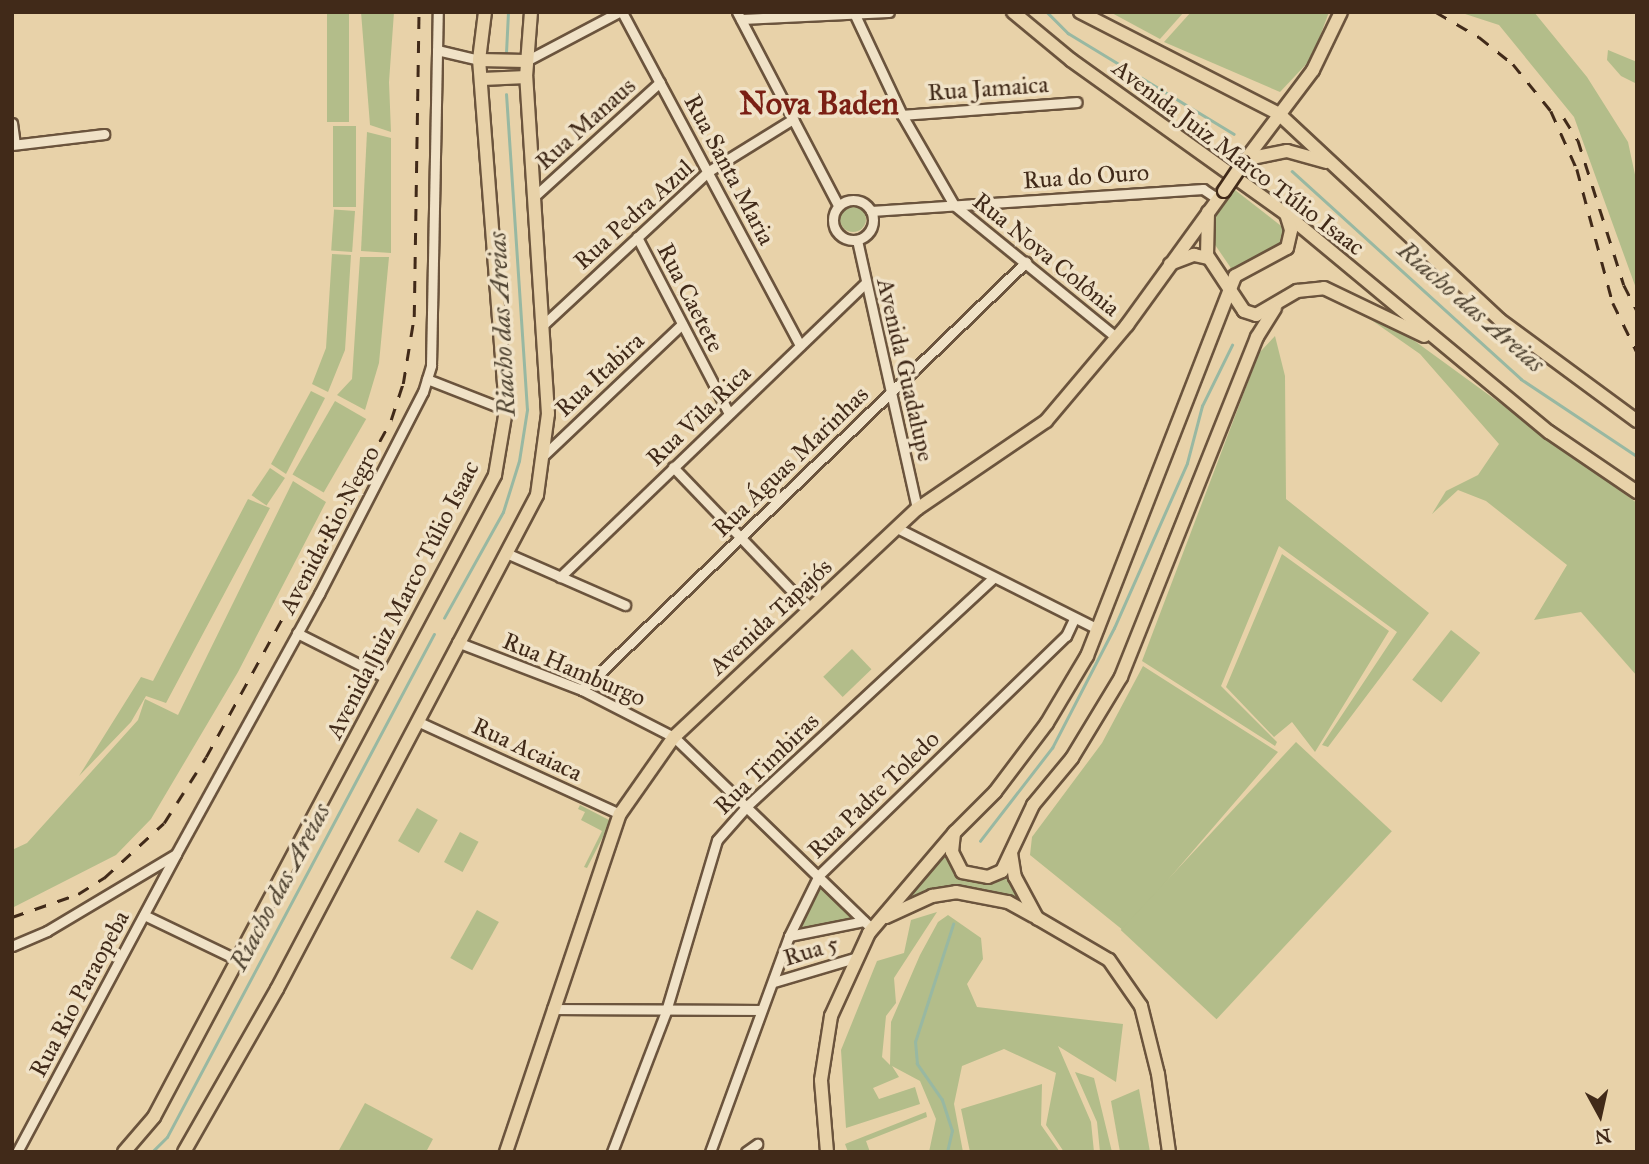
<!DOCTYPE html>
<html>
<head>
<meta charset="utf-8">
<style>
	body { margin:0 }
	#map { position:relative; width:1649px; height:1164px; overflow:hidden; background:#e8d2a9; font-family:"IM FELL Great Primer",serif }
	div>[style] { position:absolute }
	[style*='--x'] { left:calc(var(--x)*1px); top:calc(var(--y)*1px); width:calc(var(--w)*1px); rotate:calc(var(--a)*1deg) }
	.green>* { inset:0; background:#b3bd8a; transform-origin:0 0 }
	.round { border-radius:50% }
	.stream>* { height:2.5px; margin:-1.25px; padding:0 1.25px; transform-origin:1.25px; border-radius:1.25px; background:#98b8a2 }
	.roads { filter:drop-shadow(2px 0 #6b543d) drop-shadow(-2px 0 #6b543d) drop-shadow(0 2px #6b543d) drop-shadow(0 -2px #6b543d) }
	.minor>* { height:9px; margin:-4.5px; padding:0 4.5px; transform-origin:4.5px; border-radius:4.5px; background:#f0e2c7 }
	.minor>.ring { margin:-4.5px; padding:0; box-sizing:content-box; background:none; border:9px solid #f0e2c7; border-radius:50% }
	.major>* { height:12px; margin:-6px; padding:0 6px; transform-origin:6px; border-radius:6px; background:#e8d2a9 }
	.rail>* { height:2.5px; margin-top:-1.25px; transform-origin:0; background:repeating-linear-gradient(90deg,#412a19 0 12px,transparent 0 24px) }
	.bridges { filter:drop-shadow(2px 0 #412a19) drop-shadow(-2px 0 #412a19) drop-shadow(0 2px #412a19) drop-shadow(0 -2px #412a19) }
	.major-bridge>* { height:12px; margin:-6px; padding:0 6px; transform-origin:6px; border-radius:6px; background:#e8d2a9 }
	span { translate:-50% -50%; white-space:nowrap; text-align:center; line-height:1.15; -webkit-text-stroke:7px #f0e2c7; paint-order:stroke }
	.street-label { font-size:24px; color:#412a19 }
	.water-label { font-size:26px; color:#524634; font-style:italic }
	.district-label { font-size:32px; color:#7a1f14; font-weight:700 }
	.frame { position:absolute; inset:0; border:14px solid #412a19; pointer-events:none }
	.north { position:absolute; left:1565px; top:1080px; width:70px; height:70px; -webkit-text-stroke:5px #f0e2c7; paint-order:stroke; rotate:172deg; font-size:19px; font-weight:700; line-height:28px; text-align:center; color:#412a19 }
	.north::after { content:''; display:block; margin:auto; width:24px; height:32px; background:#412a19; clip-path:polygon(50% 0,100% 100%,50% 72%,0 100%) }
</style>
</head>
<body>
<div id="map">
	<div class="green">
		<div style="left:327px;top:12px;width:22px;height:110px"></div>
		<div style="clip-path:polygon(361px 12px,394px 12px,389px 82px,391px 132px,370px 125px)"></div>
		<div style="clip-path:polygon(1110px 12px,1184px 12px,1160px 39px)"></div>
		<div style="clip-path:polygon(1191px 12px,1329px 12px,1312px 58px,1280px 92px,1164px 42px)"></div>
		<div style="clip-path:polygon(1459px 12px,1534px 12px,1587px 77px,1628px 142px,1637px 184px,1637px 291px,1574px 117px,1499px 25px)"></div>
		<div style="clip-path:polygon(1608px 50px,1637px 62px,1637px 84px,1621px 76px,1607px 60px)"></div>
		<div style="left:333px;top:126px;width:23px;height:81px"></div>
		<div style="clip-path:polygon(367px 132px,391px 138px,391px 253px,361px 251px)"></div>
		<div style="clip-path:polygon(1235px 190px,1285px 229px,1277px 250px,1233px 271px,1211px 239px,1216px 215px)"></div>
		<div class="round" style="left:840px;top:206px;width:26px;height:26px"></div>
		<div style="left:355px;top:211px;width:41px;height:21px;rotate:94deg"></div>
		<div style="clip-path:polygon(332px 254px,351px 255px,345px 350px,328px 392px,312px 384px,326px 348px)"></div>
		<div style="clip-path:polygon(360px 257px,389px 257px,379px 363px,365px 410px,337px 395px,352px 379px)"></div>
		<div style="clip-path:polygon(1347px 303px,1390px 323px,1637px 503px,1637px 676px,1581px 612px,1534px 620px,1567px 565px,1486px 501px,1458px 490px,1432px 514px,1446px 491px,1478px 475px,1499px 444px,1420px 354px)"></div>
		<div style="clip-path:polygon(1275px 336px,1285px 376px,1286px 499px,1429px 613px,1328px 747px,1322px 745px,1397px 632px,1279px 546px,1221px 686px,1277px 742px,1275px 746px,1142px 661px,1259px 353px)"></div>
		<div style="clip-path:polygon(311px 391px,325px 398px,286px 474px,271px 464px)"></div>
		<div style="left:335px;top:401px;width:36px;height:85px;rotate:30deg"></div>
		<div style="left:270px;top:468px;width:18px;height:33px;rotate:34deg"></div>
		<div style="clip-path:polygon(293px 481px,326px 502px,238px 672px,151px 819px,116px 855px,12px 908px,12px 850px,27px 843px,138px 720px,145px 699px,178px 715px)"></div>
		<div style="clip-path:polygon(248px 499px,270px 508px,166px 703px,146px 696px,131px 722px,79px 776px,141px 677px,153px 681px)"></div>
		<div style="clip-path:polygon(1282px 554px,1389px 631px,1315px 752px,1292px 722px,1274px 737px,1226px 687px)"></div>
		<div style="left:1451px;top:630px;width:37px;height:63px;rotate:38deg"></div>
		<div style="left:852px;top:649px;width:28px;height:40px;rotate:46deg"></div>
		<div style="clip-path:polygon(1143px 666px,1278px 752px,1124px 931px,1030px 855px,1032px 837px,1102px 743px)"></div>
		<div style="left:1296px;top:742px;width:131px;height:257px;rotate:43deg"></div>
		<div style="clip-path:polygon(580px 805px,611px 821px,587px 868px,584px 867px,602px 831px,581px 820px,585px 812px,578px 809px)"></div>
		<div style="left:417px;top:808px;width:24px;height:38px;rotate:30deg"></div>
		<div style="left:460px;top:832px;width:21px;height:34px;rotate:28deg"></div>
		<div style="clip-path:polygon(946px 849px,958px 873px,974px 881px,990px 880px,1006px 871px,1024px 907px,974px 888px,952px 888px,901px 904px)"></div>
		<div style="clip-path:polygon(820px 880px,859px 919px,796px 931px)"></div>
		<div style="left:477px;top:910px;width:25px;height:55px;rotate:29deg"></div>
		<div style="clip-path:polygon(937px 912px,894px 978px,896px 1003px,886px 1016px,882px 1057px,890px 1065px,891px 1022px,920px 955px,938px 922px,948px 915px,981px 938px,983px 959px,967px 984px,977px 1007px,1123px 1024px,1116px 1082px,1058px 1046px,1091px 1122px,1094px 1152px,1064px 1152px,1046px 1125px,1056px 1073px,1004px 1049px,962px 1066px,954px 1104px,963px 1152px,929px 1152px,936px 1119px,920px 1081px,892px 1066px,899px 1077px,873px 1088px,879px 1099px,915px 1087px,920px 1104px,846px 1128px,841px 1050px,877px 961px,904px 953px,911px 920px)"></div>
		<div style="clip-path:polygon(1075px 1072px,1094px 1078px,1112px 1152px,1100px 1152px,1097px 1122px)"></div>
		<div style="clip-path:polygon(1042px 1084px,1041px 1125px,1060px 1152px,970px 1152px,961px 1109px)"></div>
		<div style="clip-path:polygon(1139px 1089px,1150px 1152px,1120px 1152px,1111px 1101px)"></div>
		<div style="clip-path:polygon(365px 1103px,433px 1139px,426px 1152px,338px 1152px)"></div>
		<div style="clip-path:polygon(926px 1112px,927px 1117px,866px 1141px,870px 1152px,848px 1152px,845px 1144px)"></div>
	</div>
	<div class="stream">
		<div style="--x:1047;--y:12;--w:30;--a:45"></div>
		<div style="--x:1068;--y:33;--w:194;--a:31.3"></div>
		<div style="--x:506;--y:53;--w:41;--a:-87.2"></div>
		<div style="--x:1292;--y:171;--w:309;--a:42.2"></div>
		<div style="--x:1521;--y:379;--w:139;--a:33.6"></div>
		<div style="--x:444;--y:618;--w:121;--a:-60.9"></div>
		<div style="--x:503;--y:512;--w:53;--a:-72.6"></div>
		<div style="--x:519;--y:461;--w:52;--a:-81.1"></div>
		<div style="--x:527;--y:410;--w:316;--a:-93.8"></div>
		<div style="--x:980;--y:841;--w:118;--a:-52.3"></div>
		<div style="--x:1052;--y:748;--w:135;--a:-62.7"></div>
		<div style="--x:1114;--y:628;--w:180;--a:-66.1"></div>
		<div style="--x:1187;--y:463;--w:59;--a:-75.3"></div>
		<div style="--x:1202;--y:406;--w:68;--a:-63.8"></div>
		<div style="--x:152;--y:1152;--w:21;--a:-45"></div>
		<div style="--x:167;--y:1137;--w:569;--a:-62.04"></div>
		<div style="--x:947;--y:1152;--w:22;--a:-77"></div>
		<div style="--x:952;--y:1131;--w:33;--a:-108"></div>
		<div style="--x:942;--y:1100;--w:44;--a:-124.8"></div>
		<div style="--x:917;--y:1064;--w:22;--a:-95"></div>
		<div style="--x:915;--y:1042;--w:124;--a:-72.1"></div>
	</div>
	<div class="roads">
		<div class="minor">
			<div style="--x:622;--y:12;--w:378;--a:61.9"></div>
			<div style="--x:737;--y:12;--w:218;--a:62.4"></div>
			<div style="--x:855;--y:15;--w:110;--a:64.8"></div>
			<div style="--x:902;--y:115;--w:104;--a:60"></div>
			<div style="--x:954;--y:205;--w:209;--a:39.2"></div>
			<div style="--x:741;--y:19;--w:148;--a:-2.7"></div>
			<div style="--x:437;--y:50;--w:43;--a:13.4"></div>
			<div style="--x:526;--y:61;--w:105;--a:-27.8"></div>
			<div style="--x:902;--y:115;--w:175;--a:-4.2"></div>
			<div style="--x:12;--y:123;--w:21;--a:82"></div>
			<div style="--x:12;--y:145;--w:93;--a:-6.8"></div>
			<div style="--x:537;--y:194;--w:166;--a:-42.3"></div>
			<div class="ring" style="left:833px;top:200px;width:31px;height:31px"></div>
			<div style="--x:871;--y:211;--w:333;--a:-3.8"></div>
			<div style="--x:1203;--y:189;--w:18;--a:34"></div>
			<div style="--x:637;--y:237;--w:199;--a:62.5"></div>
			<div style="--x:857;--y:240;--w:276;--a:77.4"></div>
			<div style="--x:543;--y:325;--w:226;--a:-42.9"></div>
			<div style="--x:709;--y:171;--w:99;--a:-31.8"></div>
			<div style="--x:427;--y:379;--w:85;--a:21.4"></div>
			<div style="--x:544;--y:455;--w:190;--a:-43.5"></div>
			<div style="--x:673;--y:467;--w:198;--a:46.2"></div>
			<div style="--x:897;--y:528;--w:225;--a:26.7"></div>
			<div style="--x:506;--y:553;--w:130;--a:23.6"></div>
			<div style="--x:560;--y:577;--w:423;--a:-43.9"></div>
			<div style="--x:297;--y:633;--w:100;--a:26.8"></div>
			<div style="--x:457;--y:642;--w:134;--a:21"></div>
			<div style="--x:582;--y:690;--w:103;--a:27.1"></div>
			<div style="--x:674;--y:737;--w:276;--a:44.1"></div>
			<div style="--x:582;--y:690;--w:617;--a:-43.95"></div>
			<div style="--x:419;--y:722;--w:221;--a:24.6"></div>
			<div style="--x:144;--y:915;--w:104;--a:25.6"></div>
			<div style="--x:789;--y:936;--w:76;--a:-11.3"></div>
			<div style="--x:12;--y:946;--w:38;--a:-23"></div>
			<div style="--x:47;--y:931;--w:150;--a:-30.8"></div>
			<div style="--x:176;--y:854;--w:297;--a:-61.2"></div>
			<div style="--x:319;--y:594;--w:227;--a:-62.8"></div>
			<div style="--x:423;--y:392;--w:28;--a:-73"></div>
			<div style="--x:431;--y:365;--w:353;--a:-88.9"></div>
			<div style="--x:774;--y:982;--w:88;--a:-16.6"></div>
			<div style="--x:552;--y:1009;--w:209;--a:0.3"></div>
			<div style="--x:17;--y:1152;--w:338;--a:-61.9"></div>
			<div style="--x:612;--y:1152;--w:151;--a:-69"></div>
			<div style="--x:666;--y:1011;--w:178;--a:-73.4"></div>
			<div style="--x:717;--y:840;--w:47;--a:-48.5"></div>
			<div style="--x:748;--y:805;--w:335;--a:-42.8"></div>
			<div style="--x:710;--y:1152;--w:230;--a:-69.9"></div>
			<div style="--x:789;--y:936;--w:68;--a:-63.8"></div>
			<div style="--x:819;--y:875;--w:344;--a:-44.1"></div>
			<div style="--x:1066;--y:636;--w:19;--a:-65"></div>
			<div style="--x:746;--y:1152;--w:14;--a:-36"></div>
		</div>
		<div class="major">
			<div style="--x:1013;--y:12;--w:75;--a:39.6"></div>
			<div style="--x:1071;--y:60;--w:264;--a:35.6"></div>
			<div style="--x:1286;--y:214;--w:342;--a:39.7"></div>
			<div style="--x:1549;--y:432;--w:107;--a:34.3"></div>
			<div style="--x:1080;--y:12;--w:224;--a:27.1"></div>
			<div style="--x:1279;--y:114;--w:302;--a:43"></div>
			<div style="--x:1500;--y:320;--w:170;--a:36.4"></div>
			<div style="--x:479;--y:60;--w:47;--a:1.2"></div>
			<div style="--x:483;--y:79;--w:43;--a:-2.7"></div>
			<div style="--x:1247;--y:159;--w:41;--a:-11.3"></div>
			<div style="--x:1287;--y:151;--w:41;--a:15.4"></div>
			<div style="--x:1243;--y:163;--w:116;--a:-53"></div>
			<div style="--x:1313;--y:70;--w:64;--a:-64.2"></div>
			<div style="--x:1208;--y:212;--w:43;--a:91.3"></div>
			<div style="--x:1207;--y:255;--w:67;--a:56.5"></div>
			<div style="--x:1244;--y:311;--w:13;--a:18"></div>
			<div style="--x:1256;--y:315;--w:48;--a:-30.3"></div>
			<div style="--x:1297;--y:291;--w:27;--a:-6"></div>
			<div style="--x:1324;--y:288;--w:111;--a:25.6"></div>
			<div style="--x:1170;--y:264;--w:26;--a:-21"></div>
			<div style="--x:1194;--y:255;--w:14;--a:12"></div>
			<div style="--x:954;--y:833;--w:19;--a:96"></div>
			<div style="--x:952;--y:852;--w:22;--a:63"></div>
			<div style="--x:962;--y:872;--w:26;--a:11"></div>
			<div style="--x:988;--y:877;--w:15;--a:-23"></div>
			<div style="--x:1002;--y:871;--w:73;--a:-64.8"></div>
			<div style="--x:1033;--y:805;--w:61;--a:-50.3"></div>
			<div style="--x:1072;--y:758;--w:95;--a:-58.8"></div>
			<div style="--x:1121;--y:677;--w:366;--a:-68.2"></div>
			<div style="--x:1257;--y:337;--w:34;--a:-58"></div>
			<div style="--x:1011;--y:853;--w:24;--a:81"></div>
			<div style="--x:1015;--y:877;--w:47;--a:61.8"></div>
			<div style="--x:1037;--y:918;--w:83;--a:30.3"></div>
			<div style="--x:1109;--y:960;--w:56;--a:55.2"></div>
			<div style="--x:1141;--y:1006;--w:70;--a:76"></div>
			<div style="--x:1158;--y:1074;--w:79;--a:82"></div>
			<div style="--x:886;--y:917;--w:51;--a:-24.5"></div>
			<div style="--x:932;--y:896;--w:24;--a:-9"></div>
			<div style="--x:956;--y:892;--w:53;--a:10.9"></div>
			<div style="--x:1008;--y:902;--w:29;--a:29"></div>
			<div style="--x:124;--y:1152;--w:46;--a:-49.4"></div>
			<div style="--x:154;--y:1117;--w:727;--a:-62.02"></div>
			<div style="--x:495;--y:475;--w:66;--a:-80.4"></div>
			<div style="--x:506;--y:410;--w:351;--a:-94.4"></div>
			<div style="--x:479;--y:60;--w:48;--a:-82.9"></div>
			<div style="--x:184;--y:1152;--w:188;--a:-60.3"></div>
			<div style="--x:277;--y:989;--w:558;--a:-62.24"></div>
			<div style="--x:537;--y:495;--w:82;--a:-82.3"></div>
			<div style="--x:548;--y:414;--w:338;--a:-93.7"></div>
			<div style="--x:526;--y:77;--w:65;--a:-85.6"></div>
			<div style="--x:506;--y:1152;--w:357;--a:-71.4"></div>
			<div style="--x:620;--y:814;--w:94;--a:-55"></div>
			<div style="--x:674;--y:737;--w:333;--a:-43.2"></div>
			<div style="--x:917;--y:509;--w:156;--a:-34.3"></div>
			<div style="--x:1046;--y:421;--w:126;--a:-49.8"></div>
			<div style="--x:1127;--y:325;--w:165;--a:-54.1"></div>
			<div style="--x:827;--y:1152;--w:72;--a:-94.8"></div>
			<div style="--x:821;--y:1080;--w:65;--a:-81.1"></div>
			<div style="--x:831;--y:1016;--w:91;--a:-65.4"></div>
			<div style="--x:869;--y:933;--w:133;--a:-49.6"></div>
			<div style="--x:955;--y:832;--w:57;--a:-45"></div>
			<div style="--x:995;--y:792;--w:86;--a:-53"></div>
			<div style="--x:1047;--y:723;--w:78;--a:-59.2"></div>
			<div style="--x:1087;--y:656;--w:408;--a:-68.7"></div>
			<div style="--x:1235;--y:276;--w:59;--a:-28.3"></div>
			<div style="--x:1287;--y:248;--w:18;--a:-77"></div>
			<div style="--x:1291;--y:230;--w:17;--a:-107"></div>
		</div>
	</div>
	<div class="rail">
		<div style="--x:1436;--y:12;--w:50;--a:30.2"></div>
		<div style="--x:1479;--y:37;--w:43;--a:38.5"></div>
		<div style="--x:1513;--y:64;--w:60;--a:51"></div>
		<div style="--x:1551;--y:111;--w:64;--a:65.9"></div>
		<div style="--x:1577;--y:169;--w:139;--a:75"></div>
		<div style="--x:1613;--y:303;--w:55;--a:63.9"></div>
		<div style="--x:1564;--y:118;--w:26;--a:58"></div>
		<div style="--x:1578;--y:140;--w:152;--a:72.4"></div>
		<div style="--x:1624;--y:285;--w:28;--a:63"></div>
		<div style="--x:12;--y:917;--w:70;--a:-19.2"></div>
		<div style="--x:78;--y:894;--w:31;--a:-32"></div>
		<div style="--x:104;--y:878;--w:81;--a:-42.5"></div>
		<div style="--x:164;--y:823;--w:78;--a:-57.5"></div>
		<div style="--x:206;--y:757;--w:384;--a:-61.2"></div>
		<div style="--x:391;--y:420;--w:38;--a:-72"></div>
		<div style="--x:403;--y:384;--w:68;--a:-80.7"></div>
		<div style="--x:414;--y:317;--w:305;--a:-89.1"></div>
	</div>
	<div class="bridges">
		<div class="major-bridge">
			<div style="--x:1224;--y:191;--w:34;--a:-56"></div>
		</div>
	</div>
	<div class="street-label">
		<span style="left:988px;top:89px;rotate:-4deg">Rua Jamaica</span>
		<span style="left:586px;top:124px;rotate:-42deg">Rua Manaus</span>
		<span style="left:1238px;top:158px;rotate:37deg">Avenida Juiz Marco Túlio Isaac</span>
		<span style="left:729px;top:170px;rotate:62deg">Rua Santa Maria</span>
		<span style="left:1086px;top:177px;rotate:-4deg">Rua do Ouro</span>
		<span style="left:634px;top:215px;rotate:-42deg">Rua Pedra Azul</span>
		<span style="left:1046px;top:255px;rotate:39deg">Rua Nova Colônia</span>
		<span style="left:690px;top:298px;rotate:63deg">Rua Caetete</span>
		<span style="left:905px;top:370px;rotate:77deg">Avenida Guadalupe</span>
		<span style="left:600px;top:375px;rotate:-43deg">Rua Itabira</span>
		<span style="left:699px;top:416px;rotate:-44deg">Rua Vila Rica</span>
		<span style="left:791px;top:462px;rotate:-44deg">Rua Águas Marinhas</span>
		<span style="left:330px;top:530px;rotate:-62deg">Avenida Rio Negro</span>
		<span style="left:403px;top:600px;rotate:-63deg">Avenida Juiz Marco Túlio Isaac</span>
		<span style="left:771px;top:617px;rotate:-43deg">Avenida Tapajós</span>
		<span style="left:574px;top:670px;rotate:23deg">Rua Hamburgo</span>
		<span style="left:527px;top:750px;rotate:25deg">Rua Acaiaca</span>
		<span style="left:767px;top:764px;rotate:-44deg">Rua Timbiras</span>
		<span style="left:874px;top:795px;rotate:-44deg">Rua Padre Toledo</span>
		<span style="left:811px;top:951px;rotate:-17deg">Rua 5</span>
		<span style="left:80px;top:994px;rotate:-62deg">Rua Rio Paraopeba</span>
	</div>
	<div class="water-label">
		<span style="left:1471px;top:307px;rotate:41deg">Riacho das Areias</span>
		<span style="left:502px;top:324px;rotate:-93deg">Riacho das Areias</span>
		<span style="left:280px;top:887px;rotate:-62deg">Riacho das Areias</span>
	</div>
	<div class="district-label">
		<span style="left:819px;top:104px">Nova Baden</span>
	</div>
	<div class="frame"></div>
	<div class="north">N</div>
</div>
</body>
</html>
